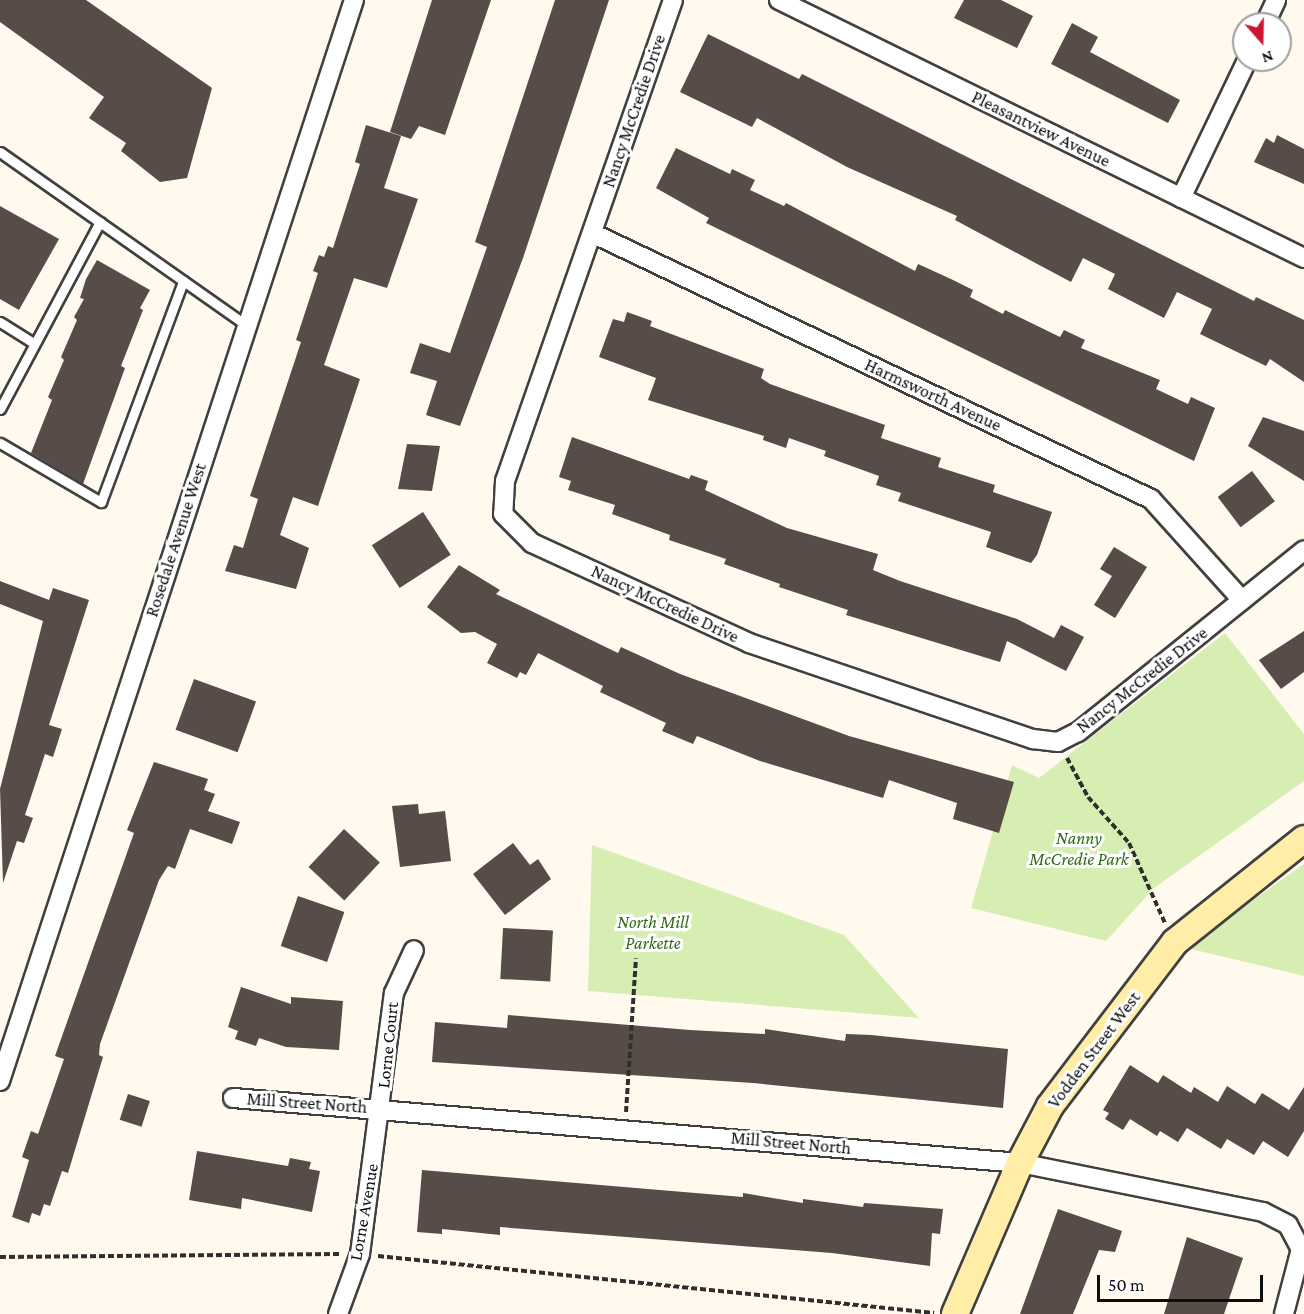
<!DOCTYPE html>
<html>
<head>
<meta charset="utf-8">
<style>
	body { margin:0 }
	#map { position:relative; width:1304px; height:1314px; overflow:hidden; background:#fffaed; font-family:"Crimson Pro",serif }
	div>[style] { position:absolute }
	[style*='--x'] { left:calc(var(--x)*1px); top:calc(var(--y)*1px); width:calc(var(--w)*1px); rotate:calc(var(--a)*1deg) }
	.green>* { inset:0; background:#d7eeb2 }
	.building>* { inset:0; background:#574c48; transform-origin:0 0 }
	.path>* { height:4px; margin-top:-2px; transform-origin:0; background:repeating-linear-gradient(90deg,#2f2f2f 0 6px,transparent 0 9px) }
	.roads { filter:drop-shadow(2px 0 #404040) drop-shadow(-2px 0 #404040) drop-shadow(0 2px #404040) drop-shadow(0 -2px #404040) }
	.lane>* { height:9px; margin:-4.5px; padding:0 4.5px; transform-origin:4.5px; border-radius:4.5px; background:#fff }
	.street>* { height:18px; margin:-9px; padding:0 9px; transform-origin:9px; border-radius:9px; background:#fff }
	.secondary>* { height:26px; margin:-13px; padding:0 13px; transform-origin:13px; border-radius:13px; background:#ffeda8 }
	span { translate:-50% -50%; white-space:nowrap; text-align:center; line-height:1.15; -webkit-text-stroke:6px #fff; paint-order:stroke }
	.street-label { font-size:18px; color:#0d0d0d }
	.park-label { font-size:18px; color:#306c16; font-style:italic }
	.north { position:absolute; left:1232px; top:12px; width:60px; height:60px; box-sizing:border-box; background:#fff; border:2px solid #9e9e9e; border-radius:50%; rotate:160deg; font-size:16px; font-weight:700; line-height:24px; text-align:center; color:#0d0d0d }
	.north::after { content:''; display:block; margin:auto; width:21px; height:27px; background:#cc1631; clip-path:polygon(50% 0,100% 100%,50% 72%,0 100%) }
	.scale { position:absolute; left:1097px; top:1275px; width:166px; height:27px; box-sizing:border-box; border:3px solid #0d0d0d; border-top:0; padding-left:8px; font-size:18px; line-height:21px; white-space:nowrap; color:#0d0d0d; -webkit-text-stroke:4px #fff; paint-order:stroke }
</style>
</head>
<body>
<div id="map">
	<div class="green">
		<div style="clip-path:polygon(1225px 633px,1304px 734px,1304px 781px,1154px 888px,1106px 941px,971px 908px,1012px 765px,1039px 778px)"></div>
		<div style="clip-path:polygon(592px 845px,844px 935px,919px 1018px,588px 991px)"></div>
		<div style="clip-path:polygon(1304px 864px,1304px 976px,1191px 949px,1218px 925px)"></div>
	</div>
	<div class="building">
		<div style="clip-path:polygon(0 0,86px 0,212px 88px,187px 178px,160px 182px,121px 151px,126px 143px,89px 118px,104px 97px,0 22px)"></div>
		<div style="clip-path:polygon(432px 0,491px 0,445px 135px,419px 126px,411px 139px,390px 132px)"></div>
		<div style="clip-path:polygon(555px 0,609px 0,523px 258px,460px 426px,426px 415px,437px 381px,410px 373px,420px 343px,450px 353px,487px 247px,475px 242px)"></div>
		<div style="clip-path:polygon(964px 0,1001px 0,1033px 16px,1017px 48px,954px 18px)"></div>
		<div style="clip-path:polygon(1072px 23px,1098px 37px,1090px 52px,1180px 100px,1168px 123px,1051px 64px)"></div>
		<div style="clip-path:polygon(708px 34px,799px 79px,802px 74px,1254px 301px,1256px 297px,1304px 320px,1304px 382px,1270px 359px,1266px 366px,1200px 334px,1212px 309px,1177px 292px,1164px 318px,1108px 289px,1115px 274px,1083px 258px,1071px 282px,955px 220px,957px 216px,847px 167px,757px 118px,752px 127px,680px 92px)"></div>
		<div style="clip-path:polygon(366px 125px,401px 136px,384px 188px,418px 199px,387px 288px,354px 278px,324px 365px,360px 379px,318px 506px,293px 497px,280px 535px,309px 548px,296px 589px,225px 571px,234px 545px,243px 548px,258px 499px,250px 496px,301px 342px,296px 340px,318px 273px,313px 271px,319px 255px,324px 257px,328px 246px,333px 248px,360px 164px,355px 162px)"></div>
		<div style="clip-path:polygon(1277px 135px,1304px 149px,1304px 184px,1254px 162px,1266px 138px,1274px 143px)"></div>
		<div style="clip-path:polygon(676px 148px,730px 174px,732px 169px,755px 180px,750px 190px,784px 206px,786px 203px,915px 271px,918px 264px,951px 279px,973px 290px,970px 297px,1003px 314px,1005px 310px,1060px 337px,1064px 330px,1085px 340px,1081px 348px,1160px 380px,1156px 389px,1188px 404px,1191px 397px,1215px 408px,1194px 461px,706px 223px,709px 218px,656px 188px)"></div>
		<div style="clip-path:polygon(0 206px,59px 239px,19px 310px,0 299px)"></div>
		<div style="clip-path:polygon(97px 260px,150px 290px,140px 308px,143px 310px,121px 366px,125px 368px,83px 484px,31px 453px,52px 400px,48px 397px,64px 360px,61px 357px,77px 320px,74px 317px,84px 299px,80px 298px,86px 279px)"></div>
		<div style="clip-path:polygon(627px 312px,652px 321px,650px 326px,764px 369px,761px 378px,770px 384px,885px 425px,881px 438px,941px 458px,938px 467px,995px 485px,993px 492px,1052px 512px,1037px 555px,1031px 563px,986px 547px,991px 532px,898px 501px,901px 493px,876px 485px,879px 476px,824px 456px,826px 451px,789px 438px,786px 448px,763px 440px,764px 436px,648px 400px,656px 378px,599px 357px,613px 319px,624px 322px)"></div>
		<div style="clip-path:polygon(1263px 417px,1304px 431px,1304px 481px,1248px 446px)"></div>
		<div style="clip-path:polygon(572px 437px,689px 479px,691px 475px,708px 481px,705px 490px,787px 528px,878px 554px,873px 570px,900px 581px,1017px 619px,1054px 638px,1061px 625px,1084px 637px,1066px 671px,1007px 641px,1000px 662px,846px 615px,848px 610px,779px 587px,780px 584px,724px 564px,726px 559px,669px 540px,670px 535px,612px 514px,615px 505px,568px 490px,571px 481px,559px 477px)"></div>
		<div style="clip-path:polygon(407px 444px,440px 446px,432px 491px,398px 489px)"></div>
		<div style="left:1252px;top:471px;width:38px;height:43px;rotate:53deg"></div>
		<div style="left:423px;top:512px;width:51px;height:61px;rotate:57deg"></div>
		<div style="clip-path:polygon(1114px 547px,1147px 567px,1115px 618px,1094px 605px,1112px 576px,1100px 569px)"></div>
		<div style="clip-path:polygon(459px 565px,500px 590px,496px 594px,618px 653px,621px 647px,680px 674px,849px 736px,1014px 782px,999px 833px,953px 819px,957px 803px,889px 780px,883px 798px,760px 761px,697px 736px,693px 744px,662px 731px,666px 723px,600px 692px,603px 686px,538px 653px,526px 675px,520px 672px,517px 678px,487px 663px,497px 644px,475px 632px,461px 633px,427px 607px)"></div>
		<div style="clip-path:polygon(0 581px,49px 600px,53px 588px,89px 600px,49px 725px,62px 729px,53px 757px,45px 754px,25px 815px,33px 818px,24px 843px,17px 841px,3px 883px,0 789px,43px 621px,0 604px)"></div>
		<div style="clip-path:polygon(1304px 631px,1304px 672px,1281px 689px,1259px 660px)"></div>
		<div style="left:194px;top:679px;width:66px;height:54px;rotate:20deg"></div>
		<div style="clip-path:polygon(154px 762px,208px 779px,204px 790px,215px 794px,208px 811px,240px 822px,232px 844px,190px 829px,175px 869px,168px 866px,159px 880px,100px 1044px,99px 1055px,103px 1057px,68px 1173px,62px 1171px,50px 1206px,44px 1204px,40px 1216px,32px 1213px,29px 1223px,12px 1217px,29px 1160px,22px 1157px,31px 1131px,38px 1134px,64px 1059px,55px 1056px,134px 833px,127px 830px)"></div>
		<div style="clip-path:polygon(418px 804px,419px 814px,445px 811px,451px 861px,400px 867px,392px 806px)"></div>
		<div style="left:344px;top:829px;width:49px;height:52px;rotate:43deg"></div>
		<div style="clip-path:polygon(513px 843px,530px 865px,538px 859px,551px 879px,505px 915px,473px 874px)"></div>
		<div style="left:298px;top:896px;width:49px;height:53px;rotate:19deg"></div>
		<div style="left:503px;top:928px;width:50px;height:51px;rotate:3deg"></div>
		<div style="clip-path:polygon(241px 987px,291px 1004px,291px 997px,343px 1001px,339px 1050px,286px 1047px,259px 1038px,256px 1046px,235px 1039px,238px 1031px,228px 1027px)"></div>
		<div style="clip-path:polygon(508px 1015px,690px 1030px,765px 1034px,765px 1029px,845px 1041px,846px 1034px,871px 1035px,1008px 1049px,1003px 1108px,753px 1083px,432px 1062px,435px 1022px,507px 1028px)"></div>
		<div style="clip-path:polygon(1130px 1065px,1158px 1083px,1163px 1075px,1191px 1093px,1194px 1087px,1218px 1102px,1227px 1086px,1255px 1104px,1262px 1093px,1289px 1110px,1304px 1087px,1304px 1131px,1288px 1157px,1263px 1141px,1254px 1155px,1227px 1139px,1221px 1149px,1187px 1128px,1178px 1142px,1160px 1131px,1157px 1136px,1130px 1119px,1123px 1130px,1105px 1119px,1109px 1113px,1103px 1110px)"></div>
		<div style="left:128px;top:1094px;width:23px;height:27px;rotate:18deg"></div>
		<div style="clip-path:polygon(197px 1151px,288px 1166px,290px 1158px,311px 1162px,309px 1169px,320px 1171px,312px 1212px,242px 1198px,241px 1209px,189px 1200px)"></div>
		<div style="clip-path:polygon(422px 1170px,743px 1197px,743px 1193px,803px 1203px,803px 1199px,863px 1207px,864px 1203px,943px 1209px,940px 1234px,932px 1233px,930px 1266px,832px 1253px,500px 1227px,500px 1235px,442px 1229px,442px 1234px,417px 1232px)"></div>
		<div style="clip-path:polygon(1058px 1209px,1122px 1231px,1115px 1252px,1099px 1250px,1073px 1314px,1020px 1314px)"></div>
		<div style="clip-path:polygon(1187px 1237px,1243px 1258px,1224px 1314px,1164px 1314px)"></div>
	</div>
	<div class="path">
		<div style="--x:1067;--y:758;--w:44;--a:61.7"></div>
		<div style="--x:1088;--y:797;--w:62;--a:48.3"></div>
		<div style="--x:1129;--y:843;--w:88;--a:65.8"></div>
		<div style="--x:626;--y:1112;--w:154;--a:-86.3"></div>
		<div style="--x:378;--y:1256;--w:559;--a:5.85"></div>
		<div style="--x:0;--y:1257;--w:339;--a:-0.5"></div>
	</div>
	<div class="roads">
		<div class="lane">
			<div style="--x:0;--y:152;--w:301;--a:35.1"></div>
			<div style="--x:0;--y:322;--w:40;--a:32"></div>
			<div style="--x:0;--y:409;--w:212;--a:-61.9"></div>
			<div style="--x:0;--y:443;--w:117;--a:30.3"></div>
			<div style="--x:101;--y:502;--w:236;--a:-69.6"></div>
		</div>
		<div class="street">
			<div style="--x:673;--y:0;--w:509;--a:109.25"></div>
			<div style="--x:505;--y:481;--w:33;--a:93"></div>
			<div style="--x:503;--y:514;--w:41;--a:45"></div>
			<div style="--x:532;--y:543;--w:239;--a:24.7"></div>
			<div style="--x:749;--y:643;--w:300;--a:18.7"></div>
			<div style="--x:1033;--y:739;--w:25;--a:7"></div>
			<div style="--x:1058;--y:742;--w:22;--a:-27"></div>
			<div style="--x:1078;--y:732;--w:290;--a:-38.8"></div>
			<div style="--x:779;--y:0;--w:585;--a:26.17"></div>
			<div style="--x:1265;--y:24;--w:26;--a:-65"></div>
			<div style="--x:1181;--y:198;--w:153;--a:-64.4"></div>
			<div style="--x:592;--y:233;--w:619;--a:25.45"></div>
			<div style="--x:1151;--y:499;--w:136;--a:48"></div>
			<div style="--x:0;--y:1081;--w:1137;--a:-71.87"></div>
			<div style="--x:233;--y:1098;--w:790;--a:4.72"></div>
			<div style="--x:1020;--y:1163;--w:248;--a:11.4"></div>
			<div style="--x:1263;--y:1212;--w:28;--a:27"></div>
			<div style="--x:1288;--y:1225;--w:27;--a:62"></div>
			<div style="--x:1301;--y:1249;--w:67;--a:104.7"></div>
			<div style="--x:338;--y:1314;--w:64;--a:-69.9"></div>
			<div style="--x:360;--y:1254;--w:263;--a:-82.6"></div>
			<div style="--x:394;--y:993;--w:47;--a:-65.1"></div>
		</div>
		<div class="secondary">
			<div style="--x:955;--y:1314;--w:164;--a:-66.7"></div>
			<div style="--x:1020;--y:1163;--w:64;--a:-62.2"></div>
			<div style="--x:1050;--y:1106;--w:206;--a:-52.7"></div>
			<div style="--x:1175;--y:942;--w:165;--a:-38.6"></div>
		</div>
	</div>
	<div class="street-label">
		<span style="left:634px;top:111px;rotate:-71deg">Nancy McCredie Drive</span>
		<span style="left:1041px;top:129px;rotate:26deg">Pleasantview Avenue</span>
		<span style="left:933px;top:395px;rotate:25deg">Harmsworth Avenue</span>
		<span style="left:176px;top:540px;rotate:-72deg">Rosedale Avenue West</span>
		<span style="left:665px;top:604px;rotate:25deg">Nancy McCredie Drive</span>
		<span style="left:1142px;top:680px;rotate:-38deg">Nancy McCredie Drive</span>
		<span style="left:388px;top:1045px;rotate:-84deg">Lorne Court</span>
		<span style="left:1094px;top:1050px;rotate:-53deg">Vodden Street West</span>
		<span style="left:307px;top:1103px;rotate:4deg">Mill Street North</span>
		<span style="left:791px;top:1143px;rotate:5deg">Mill Street North</span>
		<span style="left:364px;top:1212px;rotate:-80deg">Lorne Avenue</span>
	</div>
	<div class="park-label">
		<span style="left:1079px;top:849px">Nanny<br>McCredie Park</span>
		<span style="left:653px;top:933px">North Mill<br>Parkette</span>
	</div>
	<div class="north">N</div>
	<div class="scale">50 m</div>
</div>
</body>
</html>
